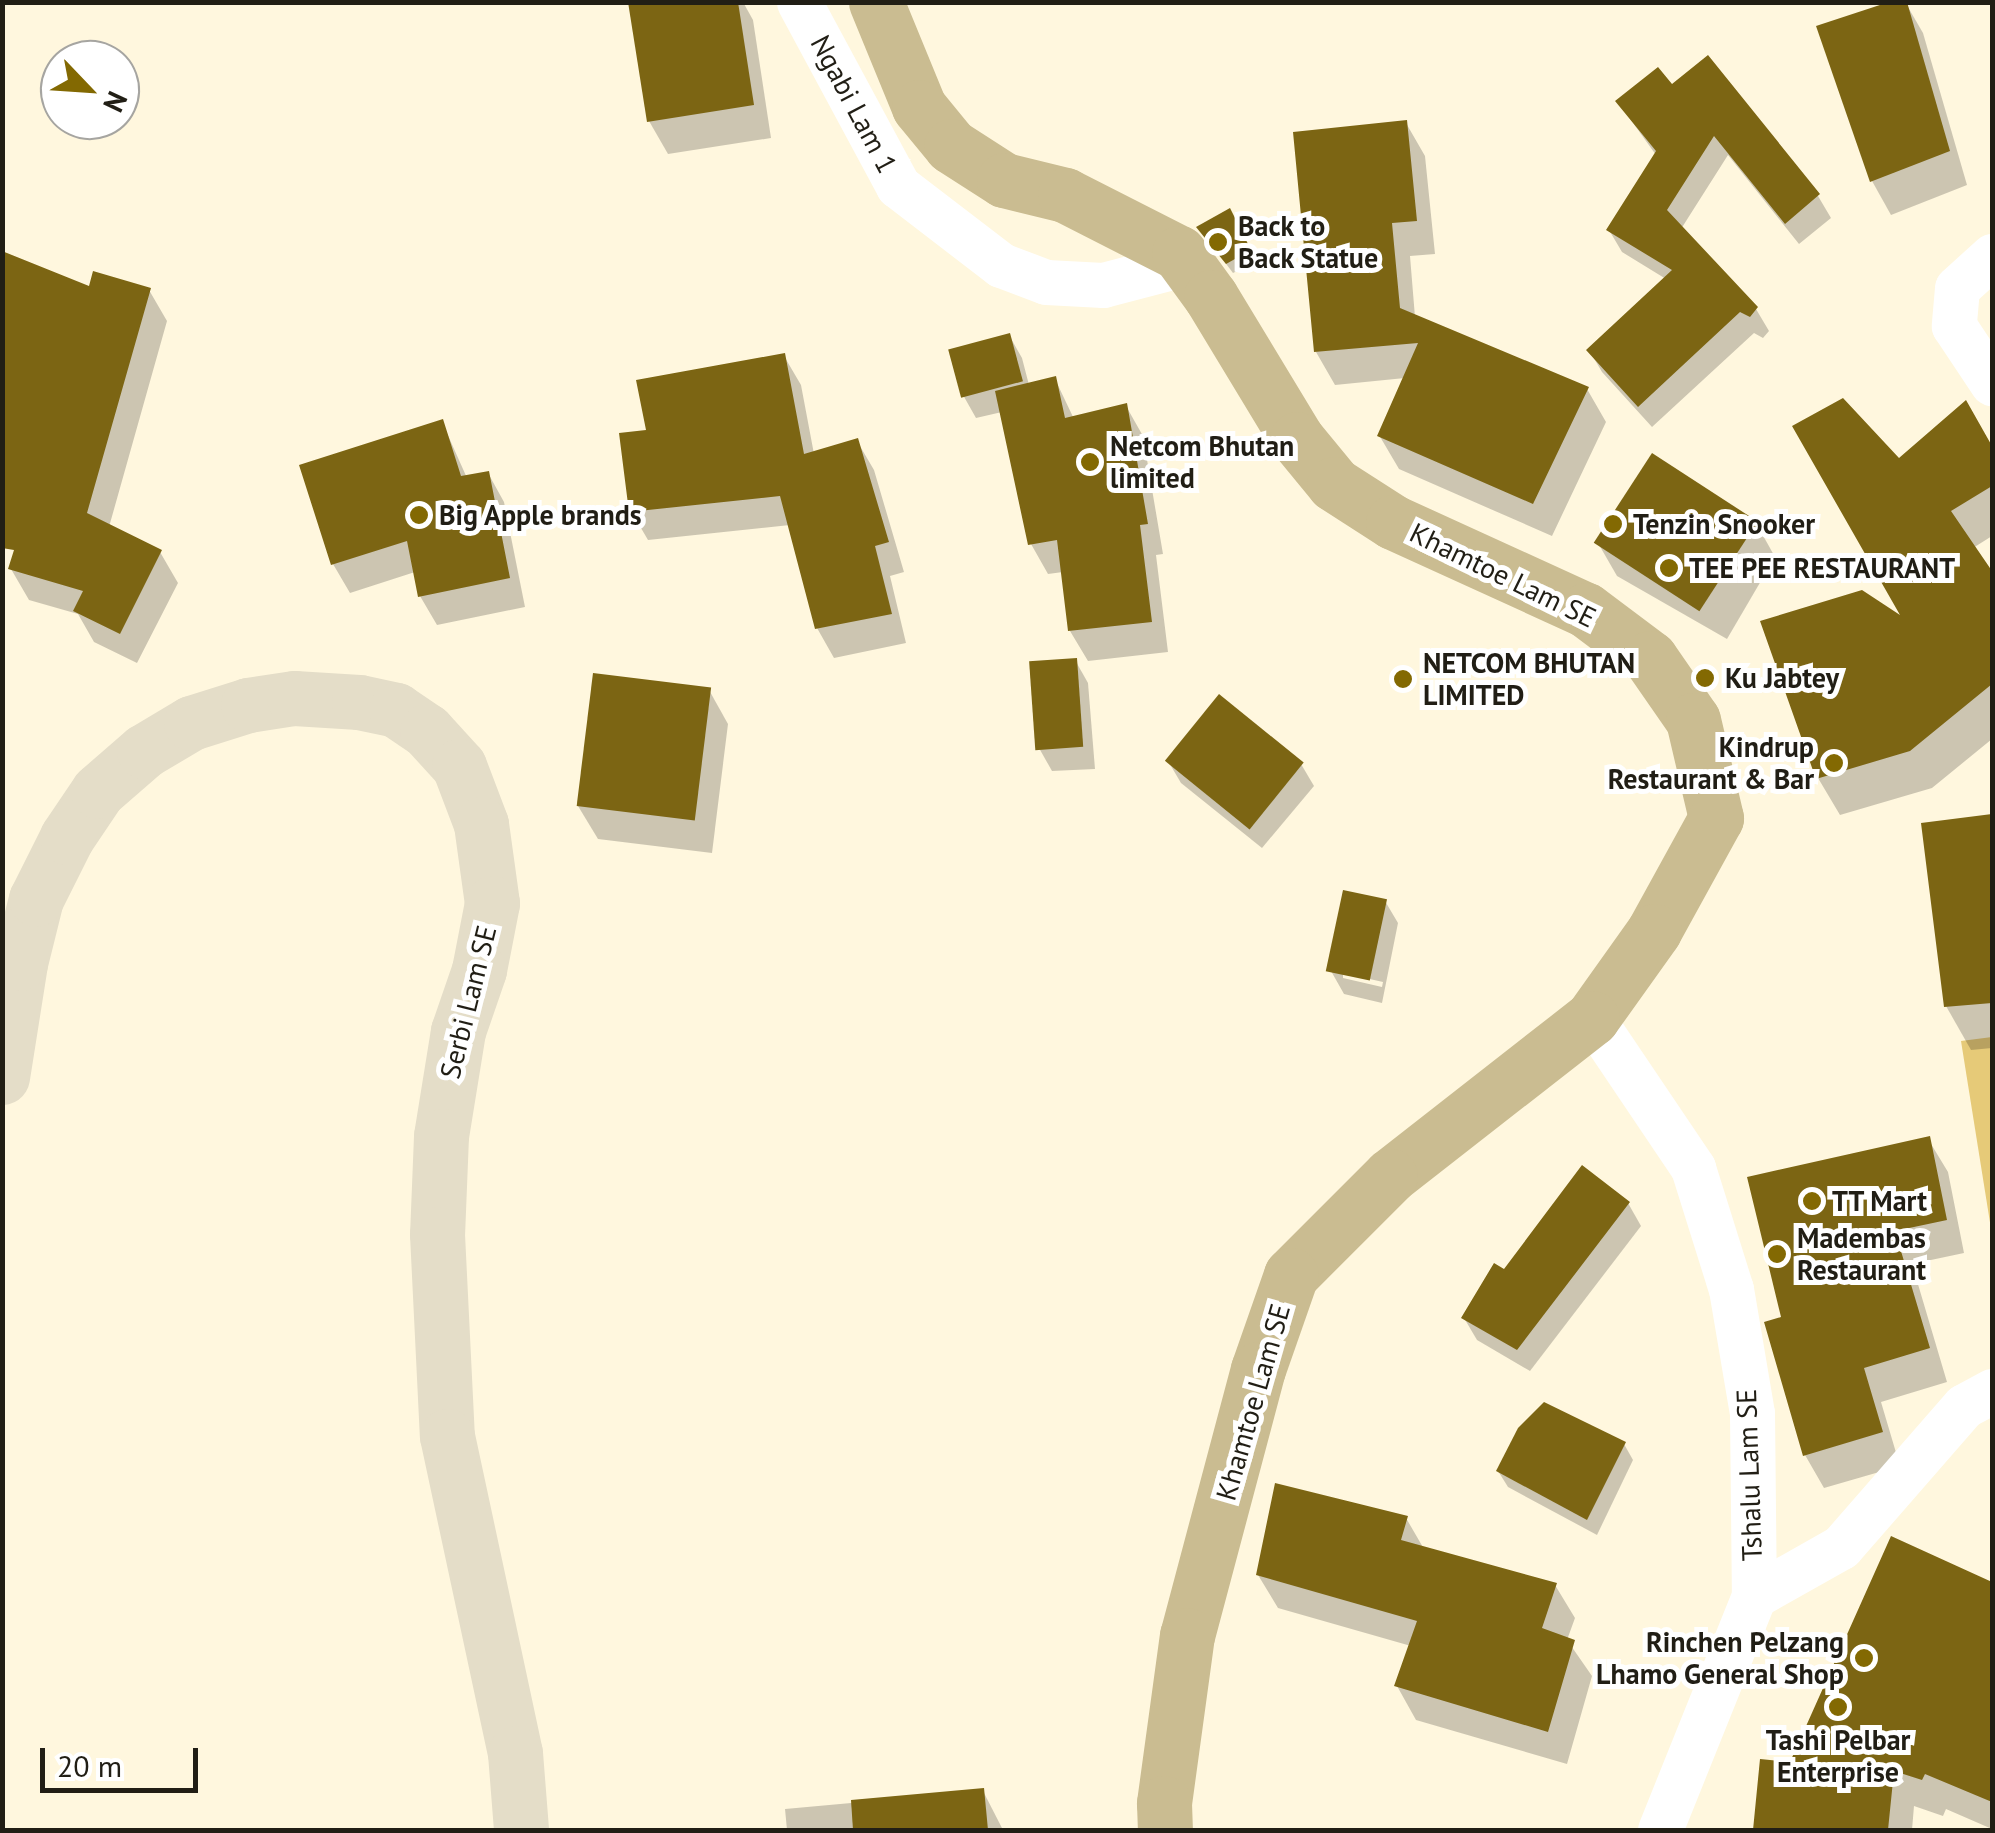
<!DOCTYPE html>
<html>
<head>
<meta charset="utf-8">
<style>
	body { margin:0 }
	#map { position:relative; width:1995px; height:1833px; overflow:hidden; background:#fff7de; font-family:"PT Sans",sans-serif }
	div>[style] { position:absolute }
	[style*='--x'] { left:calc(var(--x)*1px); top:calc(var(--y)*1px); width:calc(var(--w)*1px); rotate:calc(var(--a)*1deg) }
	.green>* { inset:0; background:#e6ca78 }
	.shadow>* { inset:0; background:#0003 }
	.building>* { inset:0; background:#7c6513; transform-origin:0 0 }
	.street>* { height:45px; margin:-22.5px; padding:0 22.5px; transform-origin:22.5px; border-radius:22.5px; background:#fff }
	.secondary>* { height:55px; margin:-27.5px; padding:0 27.5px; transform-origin:27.5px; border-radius:27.5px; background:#e4ddc8 }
	.primary>* { height:55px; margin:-27.5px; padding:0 27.5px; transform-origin:27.5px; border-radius:27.5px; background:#cabc91 }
	.dots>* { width:28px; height:28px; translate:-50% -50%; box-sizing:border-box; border:5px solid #fff; border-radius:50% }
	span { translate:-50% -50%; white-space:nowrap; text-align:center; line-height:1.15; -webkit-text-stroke:10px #fff; paint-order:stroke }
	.street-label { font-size:28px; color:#211e15 }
	.poi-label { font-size:28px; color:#211e15; font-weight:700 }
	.left { translate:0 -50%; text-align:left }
	.right { translate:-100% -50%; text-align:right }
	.frame { position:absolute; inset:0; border:5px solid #211e15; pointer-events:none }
	.north { position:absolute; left:40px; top:40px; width:100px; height:100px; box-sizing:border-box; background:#fff; border:2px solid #a6a5a1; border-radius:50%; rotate:115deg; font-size:28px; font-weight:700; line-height:40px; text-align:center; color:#211e15 }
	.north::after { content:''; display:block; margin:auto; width:35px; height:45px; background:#836902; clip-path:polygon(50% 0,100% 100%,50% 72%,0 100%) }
	.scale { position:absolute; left:40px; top:1748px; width:158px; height:45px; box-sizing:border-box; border:5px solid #211e15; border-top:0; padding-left:12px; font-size:30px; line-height:35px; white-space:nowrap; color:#211e15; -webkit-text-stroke:8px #fff; paint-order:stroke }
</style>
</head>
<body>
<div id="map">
	<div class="green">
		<div style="clip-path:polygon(1992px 1037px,1992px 1235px,1961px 1041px)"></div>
	</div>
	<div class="shadow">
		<div style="clip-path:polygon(743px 2px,753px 20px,771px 138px,668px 154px,649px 121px,631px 3px)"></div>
		<div style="clip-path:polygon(1905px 2px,1923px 33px,1967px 185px,1891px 215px,1872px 181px,1820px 28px)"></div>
		<div style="clip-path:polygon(1672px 88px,1818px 196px,1831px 218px,1799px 244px,1728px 155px,1681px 229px,1756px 309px,1769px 331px,1763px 338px,1754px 333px,1652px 427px,1602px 372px,1589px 350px,1666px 279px,1622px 252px,1609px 230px,1656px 155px,1618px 102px)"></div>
		<div style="clip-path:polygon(1406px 123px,1425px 156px,1435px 254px,1410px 256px,1415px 317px,1587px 389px,1606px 422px,1552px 536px,1399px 469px,1379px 435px,1405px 378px,1335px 385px,1316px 352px)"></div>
		<div style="clip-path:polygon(1229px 211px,1255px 262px,1233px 273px,1199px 228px)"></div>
		<div style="clip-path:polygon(149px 290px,167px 321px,109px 527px,160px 552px,178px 583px,137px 663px,94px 642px,78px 614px,29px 600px,11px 569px,87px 304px)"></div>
		<div style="clip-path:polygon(1009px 335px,1022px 358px,1029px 385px,1055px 379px,1074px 419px,1126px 406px,1143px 436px,1163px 554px,1156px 555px,1168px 652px,1088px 661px,1070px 631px,1063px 572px,1048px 574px,1031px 544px,1002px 412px,976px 418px,963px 395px)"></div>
		<div style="clip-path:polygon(784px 356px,801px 385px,814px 454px,857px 441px,874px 470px,904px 572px,890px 576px,906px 643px,834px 658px,817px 628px,790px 525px,648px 540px,631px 511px,649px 432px)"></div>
		<div style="clip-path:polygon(1965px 404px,1992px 450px,1992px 536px,1973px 548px,1992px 575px,1992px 739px,1932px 788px,1840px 815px,1818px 778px,1908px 622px)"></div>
		<div style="clip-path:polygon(442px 422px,467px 478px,488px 473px,504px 502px,525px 607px,437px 625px,420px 596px,415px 572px,350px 593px,333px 564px)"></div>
		<div style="clip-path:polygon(1756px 523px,1775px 557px,1727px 639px,1617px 576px,1598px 543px)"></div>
		<div style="clip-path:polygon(1075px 660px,1088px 683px,1095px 769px,1052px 771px,1039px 748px)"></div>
		<div style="clip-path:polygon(709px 690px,728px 724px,712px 853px,598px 839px,578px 806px)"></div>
		<div style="clip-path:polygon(1168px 761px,1301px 764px,1314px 786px,1262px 848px,1181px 783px)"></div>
		<div style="clip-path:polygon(1992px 817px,1992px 1048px,1971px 1050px,1946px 1006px,1924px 825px)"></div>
		<div style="clip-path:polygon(evenodd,1385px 901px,1398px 923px,1382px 1003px,1344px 994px,1331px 971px,1385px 901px,1343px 973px,1383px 982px,1382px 987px,1343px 978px,1343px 973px)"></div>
		<div style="clip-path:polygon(1928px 1139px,1948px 1172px,1964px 1253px,1912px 1264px,1947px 1382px,1881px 1402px,1900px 1466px,1824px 1488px,1805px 1455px,1784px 1319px)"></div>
		<div style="clip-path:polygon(1628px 1203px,1641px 1226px,1530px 1371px,1477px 1340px,1464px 1318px,1505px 1272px)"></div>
		<div style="clip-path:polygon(1624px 1444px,1633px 1460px,1597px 1535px,1508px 1487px,1498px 1471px)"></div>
		<div style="clip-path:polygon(1406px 1518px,1424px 1549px,1555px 1585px,1575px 1618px,1567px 1640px,1592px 1676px,1567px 1764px,1416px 1720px,1397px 1686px,1411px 1646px,1278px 1608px,1258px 1575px)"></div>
		<div style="clip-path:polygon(1893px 1540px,1992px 1584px,1992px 1829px,1946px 1809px,1943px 1816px,1914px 1806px,1912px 1830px,1755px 1830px,1762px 1762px,1791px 1764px)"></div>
		<div style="clip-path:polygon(983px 1791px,1003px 1830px,787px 1830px,785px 1809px)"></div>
	</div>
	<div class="building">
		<div style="clip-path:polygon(628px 2px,738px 2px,754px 105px,647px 122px)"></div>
		<div style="clip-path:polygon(1889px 2px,1907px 2px,1950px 151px,1870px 182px,1816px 26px)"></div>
		<div style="clip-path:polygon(1708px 55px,1820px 194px,1785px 224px,1714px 136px,1667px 210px,1758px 307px,1750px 317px,1740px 312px,1638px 407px,1586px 350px,1672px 270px,1606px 230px,1656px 151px,1615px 101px,1658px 67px,1672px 84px)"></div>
		<div style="clip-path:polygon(1407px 120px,1417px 221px,1392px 223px,1400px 308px,1589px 387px,1533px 504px,1377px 436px,1418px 343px,1314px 352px,1293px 132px)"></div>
		<div style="clip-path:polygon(1230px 208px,1251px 250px,1226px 264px,1196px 227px)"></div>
		<div style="clip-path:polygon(2px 251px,89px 286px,93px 271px,151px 288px,87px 513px,162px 550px,120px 634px,73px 611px,83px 591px,8px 569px,14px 550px,2px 548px)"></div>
		<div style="left:1010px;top:333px;width:50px;height:64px;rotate:75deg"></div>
		<div style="clip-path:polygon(785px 353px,804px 454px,858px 438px,889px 542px,875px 546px,892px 614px,815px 629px,780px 496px,629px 512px,619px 433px,646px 430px,636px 380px)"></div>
		<div style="clip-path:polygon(1056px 376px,1065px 418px,1127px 403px,1148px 524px,1140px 525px,1152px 622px,1068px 631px,1057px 540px,1028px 545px,995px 391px)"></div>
		<div style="clip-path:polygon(1843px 398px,1899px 458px,1966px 400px,1992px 446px,1992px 486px,1951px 511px,1992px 571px,1992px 684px,1910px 751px,1816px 779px,1760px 621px,1862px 590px,1900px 615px,1792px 426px)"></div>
		<div style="clip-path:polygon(443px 419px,461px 476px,489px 471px,510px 578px,418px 597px,407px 541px,331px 565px,299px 465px)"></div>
		<div style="left:1652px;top:453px;width:126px;height:107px;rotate:33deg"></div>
		<div style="left:1077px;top:658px;width:89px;height:48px;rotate:86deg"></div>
		<div style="left:593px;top:673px;width:119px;height:134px;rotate:7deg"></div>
		<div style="left:1219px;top:694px;width:109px;height:86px;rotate:39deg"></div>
		<div style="clip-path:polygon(1992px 814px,1992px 1003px,1944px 1007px,1921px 823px)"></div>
		<div style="left:1343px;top:890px;width:45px;height:83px;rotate:12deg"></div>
		<div style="clip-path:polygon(1930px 1136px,1947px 1220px,1895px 1231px,1930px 1348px,1864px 1368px,1883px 1432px,1803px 1456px,1764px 1322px,1781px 1317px,1747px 1177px)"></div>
		<div style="clip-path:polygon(1582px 1165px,1630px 1202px,1517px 1350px,1461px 1318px,1494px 1263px,1504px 1269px)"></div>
		<div style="clip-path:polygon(1544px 1402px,1626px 1442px,1587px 1520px,1496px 1471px,1518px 1428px)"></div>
		<div style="clip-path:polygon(1275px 1483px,1408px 1516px,1401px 1540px,1557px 1583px,1542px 1628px,1575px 1640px,1548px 1732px,1394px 1686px,1417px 1621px,1256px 1575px)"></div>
		<div style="clip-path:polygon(1891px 1536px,1992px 1582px,1992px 1802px,1925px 1774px,1922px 1780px,1894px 1771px,1888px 1830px,1753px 1830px,1760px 1759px,1790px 1762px)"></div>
		<div style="clip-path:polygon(984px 1788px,988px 1830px,853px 1830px,851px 1800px)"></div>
	</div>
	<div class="street">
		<div style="--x:799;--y:2;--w:209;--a:61.7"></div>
		<div style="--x:898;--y:186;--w:130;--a:37.5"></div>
		<div style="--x:1001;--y:265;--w:48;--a:20.7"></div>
		<div style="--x:1046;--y:282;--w:57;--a:3"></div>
		<div style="--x:1103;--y:285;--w:87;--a:-14.7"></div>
		<div style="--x:1992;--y:256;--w:47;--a:137.6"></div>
		<div style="--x:1957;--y:288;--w:38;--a:95"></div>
		<div style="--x:1954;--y:326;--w:69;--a:56.3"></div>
		<div style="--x:1592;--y:1018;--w:181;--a:56"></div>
		<div style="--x:1693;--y:1168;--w:127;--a:72.6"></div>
		<div style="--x:1731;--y:1289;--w:126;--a:80.4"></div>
		<div style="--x:1752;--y:1413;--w:183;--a:89.4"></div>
		<div style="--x:1754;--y:1596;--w:252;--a:111.9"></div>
		<div style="--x:1754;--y:1596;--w:100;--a:-29.4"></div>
		<div style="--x:1841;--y:1547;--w:187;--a:-48.9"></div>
		<div style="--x:1964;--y:1406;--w:32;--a:-28"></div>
	</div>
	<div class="secondary">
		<div style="--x:2;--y:1077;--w:115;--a:-81"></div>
		<div style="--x:20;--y:963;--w:66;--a:-76"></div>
		<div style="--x:36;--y:899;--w:69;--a:-63.4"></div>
		<div style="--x:67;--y:837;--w:55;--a:-56"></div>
		<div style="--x:98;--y:791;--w:61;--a:-41"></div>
		<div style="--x:144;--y:751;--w:55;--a:-30.8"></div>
		<div style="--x:191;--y:723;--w:60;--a:-17.5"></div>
		<div style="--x:248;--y:705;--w:47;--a:-8.7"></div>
		<div style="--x:294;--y:698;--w:65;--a:3.5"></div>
		<div style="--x:359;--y:702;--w:38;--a:12"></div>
		<div style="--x:396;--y:710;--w:37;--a:34"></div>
		<div style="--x:427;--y:731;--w:47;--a:47.6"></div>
		<div style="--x:459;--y:766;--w:62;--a:69.2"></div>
		<div style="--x:481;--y:824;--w:80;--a:82.1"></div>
		<div style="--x:492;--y:903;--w:68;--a:101"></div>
		<div style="--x:479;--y:970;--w:65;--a:109"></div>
		<div style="--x:458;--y:1031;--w:106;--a:99.2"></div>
		<div style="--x:441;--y:1136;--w:98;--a:92.3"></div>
		<div style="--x:437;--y:1234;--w:202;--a:87.2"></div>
		<div style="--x:447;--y:1436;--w:324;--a:77.9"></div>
		<div style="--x:515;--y:1753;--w:77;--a:85.5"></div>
	</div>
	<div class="primary">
		<div style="--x:876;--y:2;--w:113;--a:67.7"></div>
		<div style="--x:919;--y:107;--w:50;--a:50.6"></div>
		<div style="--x:951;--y:146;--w:63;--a:32.7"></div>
		<div style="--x:1004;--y:180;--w:63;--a:13.8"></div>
		<div style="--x:1065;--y:195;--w:128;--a:27"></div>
		<div style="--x:1179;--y:253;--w:54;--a:54"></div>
		<div style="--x:1211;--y:297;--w:166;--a:58.8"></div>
		<div style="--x:1297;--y:439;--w:58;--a:50.6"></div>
		<div style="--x:1334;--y:484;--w:70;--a:32.8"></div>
		<div style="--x:1393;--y:522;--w:212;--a:24.5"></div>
		<div style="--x:1586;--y:610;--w:80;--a:36.9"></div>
		<div style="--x:1650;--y:658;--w:75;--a:55.3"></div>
		<div style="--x:1693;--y:720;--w:101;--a:76.8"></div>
		<div style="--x:1716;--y:818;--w:129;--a:118.8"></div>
		<div style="--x:1654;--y:931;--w:107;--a:125.5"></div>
		<div style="--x:1592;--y:1018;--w:256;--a:142"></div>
		<div style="--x:1390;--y:1176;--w:140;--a:135"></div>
		<div style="--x:1291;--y:1275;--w:100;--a:109.3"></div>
		<div style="--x:1258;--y:1369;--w:275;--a:104.9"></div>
		<div style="--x:1187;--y:1635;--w:170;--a:97.8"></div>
		<div style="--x:1164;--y:1803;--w:27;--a:88"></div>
	</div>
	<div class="dots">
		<div style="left:1218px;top:242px;background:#836902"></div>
		<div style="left:1090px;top:462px;background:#836902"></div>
		<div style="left:419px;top:515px;background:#836902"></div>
		<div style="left:1613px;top:524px;background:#836902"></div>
		<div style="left:1669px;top:568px;background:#836902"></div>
		<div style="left:1705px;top:678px;background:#836902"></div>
		<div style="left:1403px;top:679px;background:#836902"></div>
		<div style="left:1834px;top:763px;background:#836902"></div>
		<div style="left:1812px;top:1201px;background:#836902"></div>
		<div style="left:1777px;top:1254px;background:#836902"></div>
		<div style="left:1864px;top:1658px;background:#836902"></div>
		<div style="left:1838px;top:1707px;background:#836902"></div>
	</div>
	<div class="street-label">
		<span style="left:854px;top:104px;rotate:62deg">Ngabi Lam 1</span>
		<span style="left:1503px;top:575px;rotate:26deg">Khamtoe Lam SE</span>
		<span style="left:468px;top:1002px;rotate:-76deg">Serbi Lam SE</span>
		<span style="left:1253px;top:1402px;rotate:-74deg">Khamtoe Lam SE</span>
		<span style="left:1749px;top:1475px;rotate:-92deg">Tshalu Lam SE</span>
	</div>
	<div class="poi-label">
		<span class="left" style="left:1238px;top:242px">Back to<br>Back Statue</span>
		<span class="left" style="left:1110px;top:462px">Netcom Bhutan<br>limited</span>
		<span class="left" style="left:439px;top:515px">Big Apple brands</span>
		<span class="left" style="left:1633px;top:524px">Tenzin Snooker</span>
		<span class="left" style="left:1689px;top:568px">TEE PEE RESTAURANT</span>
		<span class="left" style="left:1423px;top:679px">NETCOM BHUTAN<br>LIMITED</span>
		<span class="left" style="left:1725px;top:678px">Ku Jabtey</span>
		<span class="right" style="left:1814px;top:763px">Kindrup<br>Restaurant &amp; Bar</span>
		<span class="left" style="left:1832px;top:1201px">TT Mart</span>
		<span class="left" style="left:1797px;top:1254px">Madembas<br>Restaurant</span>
		<span class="right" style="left:1844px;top:1658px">Rinchen Pelzang<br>Lhamo General Shop</span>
		<span style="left:1838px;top:1756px">Tashi Pelbar<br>Enterprise</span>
	</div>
	<div class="frame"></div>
	<div class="north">N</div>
	<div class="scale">20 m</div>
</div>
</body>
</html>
